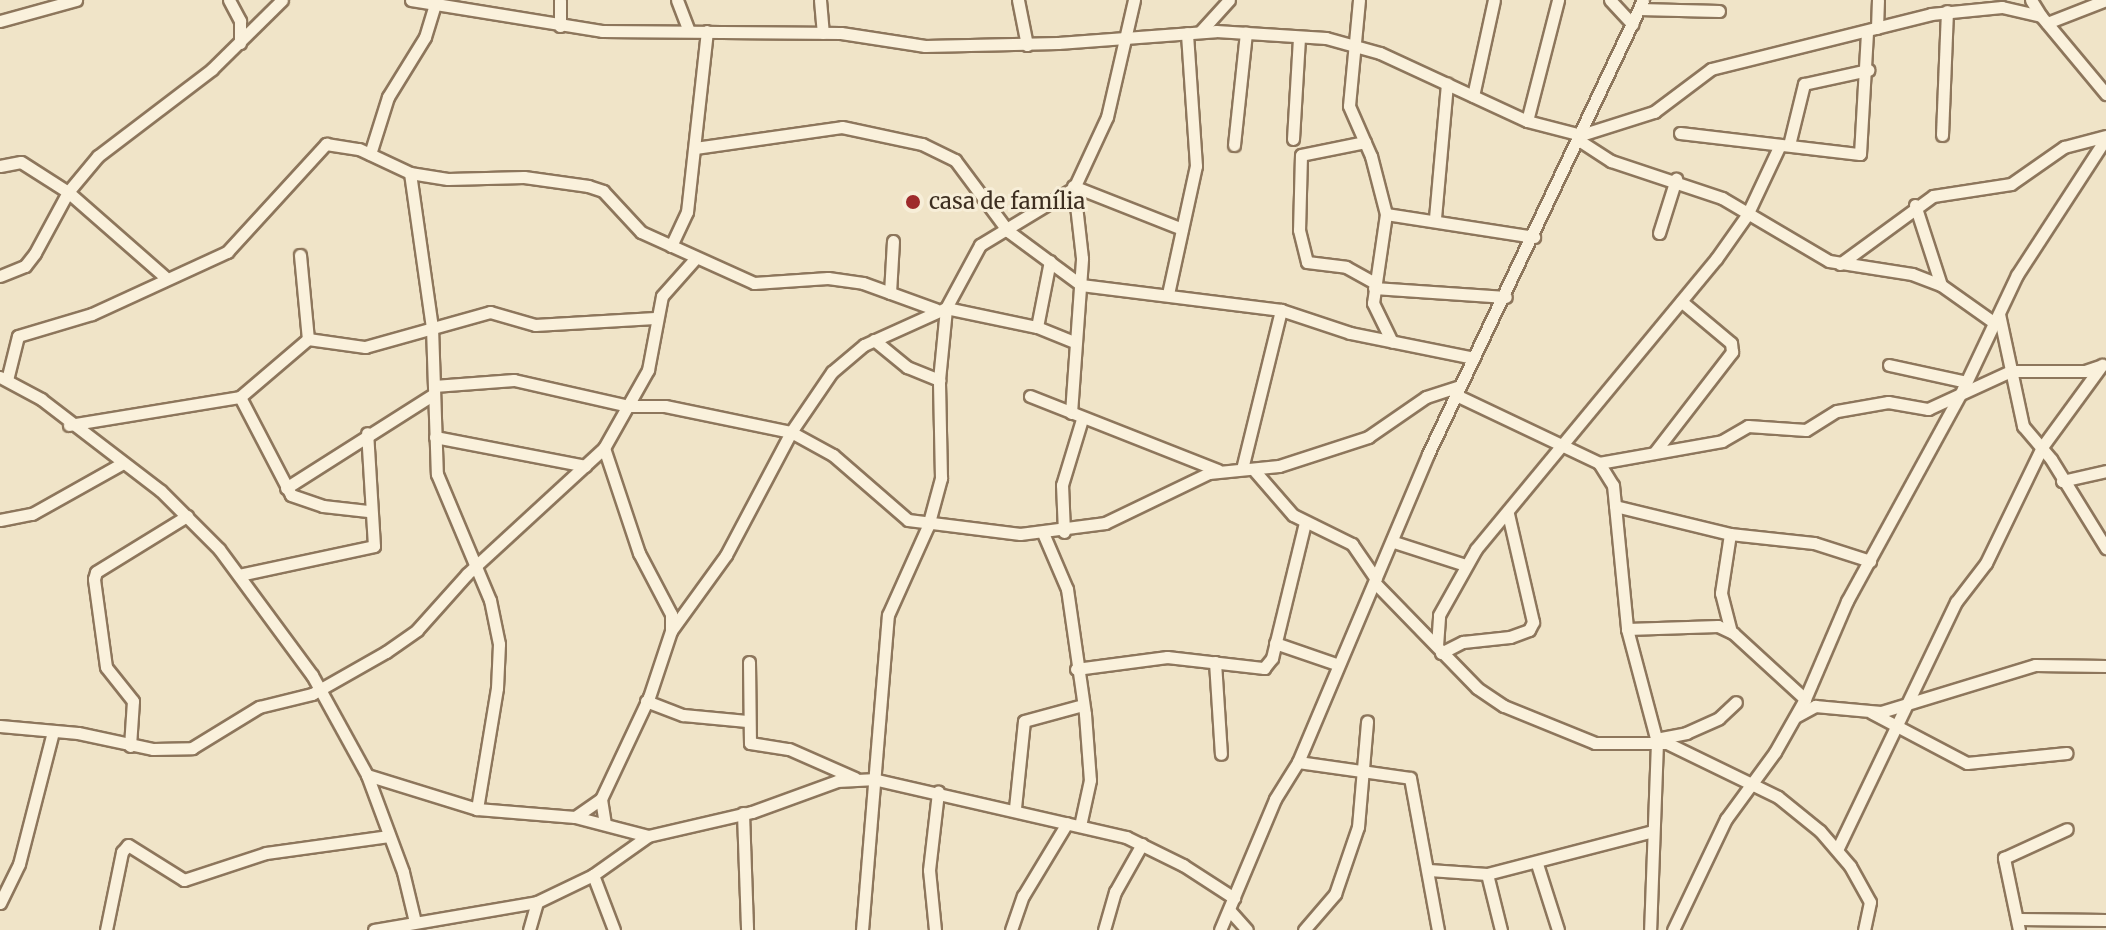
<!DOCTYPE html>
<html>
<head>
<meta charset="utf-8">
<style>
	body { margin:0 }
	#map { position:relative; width:2106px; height:930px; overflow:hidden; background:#f0e4c8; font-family:Merriweather,serif }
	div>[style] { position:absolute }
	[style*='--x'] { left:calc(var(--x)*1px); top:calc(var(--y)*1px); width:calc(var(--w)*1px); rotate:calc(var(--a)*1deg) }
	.roads { filter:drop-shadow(2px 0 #8d765c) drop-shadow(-2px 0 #8d765c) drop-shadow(0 2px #8d765c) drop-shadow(0 -2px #8d765c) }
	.minor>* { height:11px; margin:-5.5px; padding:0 5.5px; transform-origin:5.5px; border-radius:5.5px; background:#faf1dc }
	.dots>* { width:22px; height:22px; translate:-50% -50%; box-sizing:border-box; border:4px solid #f7eed8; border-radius:50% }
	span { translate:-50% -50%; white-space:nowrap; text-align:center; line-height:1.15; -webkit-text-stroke:6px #f7eed8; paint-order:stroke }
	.poi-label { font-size:22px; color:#3d2e20 }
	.left { translate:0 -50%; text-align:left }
</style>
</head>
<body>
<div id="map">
	<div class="roads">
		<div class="minor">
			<div style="--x:229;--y:0;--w:24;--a:62"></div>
			<div style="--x:240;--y:21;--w:22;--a:90"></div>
			<div style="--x:411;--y:0;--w:193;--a:9.2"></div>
			<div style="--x:602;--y:31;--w:239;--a:0.5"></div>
			<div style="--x:841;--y:33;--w:85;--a:8.8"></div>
			<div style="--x:925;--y:46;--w:133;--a:-1.3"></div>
			<div style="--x:1058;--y:43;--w:158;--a:-4.3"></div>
			<div style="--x:1216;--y:31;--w:110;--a:3.6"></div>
			<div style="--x:1326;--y:38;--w:56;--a:15.5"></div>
			<div style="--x:1380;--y:53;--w:162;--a:24.8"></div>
			<div style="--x:1527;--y:121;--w:56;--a:14.5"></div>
			<div style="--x:1581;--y:135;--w:77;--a:-17.5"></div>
			<div style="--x:1654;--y:112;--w:71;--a:-37"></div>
			<div style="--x:1711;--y:69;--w:227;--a:-14"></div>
			<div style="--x:1931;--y:14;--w:71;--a:-5.6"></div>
			<div style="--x:2002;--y:7;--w:40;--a:13"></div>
			<div style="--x:2041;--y:16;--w:102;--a:50.2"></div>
			<div style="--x:560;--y:0;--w:26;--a:90"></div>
			<div style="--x:677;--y:0;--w:33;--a:69"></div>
			<div style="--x:820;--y:0;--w:33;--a:85"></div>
			<div style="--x:1018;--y:0;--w:46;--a:78.7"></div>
			<div style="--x:1359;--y:0;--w:106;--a:95.4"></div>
			<div style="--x:1349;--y:106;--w:55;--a:66.3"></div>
			<div style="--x:1371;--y:156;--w:60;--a:75.5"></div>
			<div style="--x:1386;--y:214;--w:90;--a:98.3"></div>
			<div style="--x:1373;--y:303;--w:43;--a:64"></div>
			<div style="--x:1610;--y:0;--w:33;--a:47"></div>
			<div style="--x:2031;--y:0;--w:19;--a:58"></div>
			<div style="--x:1639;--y:9;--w:80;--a:1.4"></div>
			<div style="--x:0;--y:21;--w:79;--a:-15.4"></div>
			<div style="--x:2047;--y:23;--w:63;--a:-21.3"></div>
			<div style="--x:1877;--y:28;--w:28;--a:-88"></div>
			<div style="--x:1200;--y:32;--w:43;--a:-47.8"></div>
			<div style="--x:1473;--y:96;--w:98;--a:-77.7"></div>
			<div style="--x:1527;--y:121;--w:125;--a:-75.6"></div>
			<div style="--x:1680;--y:133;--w:181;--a:6.7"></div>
			<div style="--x:1860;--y:154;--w:123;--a:-86.7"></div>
			<div style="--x:1942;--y:135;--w:124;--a:-87.7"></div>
			<div style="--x:1293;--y:139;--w:102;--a:-86.6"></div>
			<div style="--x:1580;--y:141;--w:37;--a:33"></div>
			<div style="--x:1611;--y:161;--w:117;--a:18.4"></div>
			<div style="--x:1722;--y:198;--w:124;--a:30.5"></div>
			<div style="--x:1829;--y:261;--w:84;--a:8.9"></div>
			<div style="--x:1912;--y:274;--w:31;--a:21"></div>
			<div style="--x:1941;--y:285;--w:67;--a:35.3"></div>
			<div style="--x:1365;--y:142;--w:65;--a:168.5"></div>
			<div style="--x:1301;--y:155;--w:75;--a:91.5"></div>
			<div style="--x:1299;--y:230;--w:33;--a:76"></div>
			<div style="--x:1307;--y:262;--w:39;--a:7"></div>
			<div style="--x:1346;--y:267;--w:33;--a:29"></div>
			<div style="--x:1234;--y:145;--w:113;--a:-83.9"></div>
			<div style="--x:1789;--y:145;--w:63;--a:-76.2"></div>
			<div style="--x:1804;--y:84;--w:66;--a:-12.3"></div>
			<div style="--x:695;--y:148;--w:148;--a:-8.1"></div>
			<div style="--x:842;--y:127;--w:82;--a:12"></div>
			<div style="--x:922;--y:144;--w:37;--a:26"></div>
			<div style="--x:955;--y:160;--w:89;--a:53.3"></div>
			<div style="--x:1008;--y:231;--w:91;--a:36.5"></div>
			<div style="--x:1081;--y:285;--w:202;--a:7.1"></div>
			<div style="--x:1281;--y:310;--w:73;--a:18.4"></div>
			<div style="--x:1350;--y:333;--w:126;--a:11.4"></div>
			<div style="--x:370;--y:154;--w:60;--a:-72.5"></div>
			<div style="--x:388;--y:97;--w:70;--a:-58.3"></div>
			<div style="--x:425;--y:37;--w:37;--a:-73"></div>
			<div style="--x:0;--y:166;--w:21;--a:-11"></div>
			<div style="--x:21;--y:162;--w:56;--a:32.6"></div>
			<div style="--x:68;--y:192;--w:128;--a:41.2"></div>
			<div style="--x:410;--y:173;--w:156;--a:81.9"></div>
			<div style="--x:432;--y:327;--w:147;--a:88.1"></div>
			<div style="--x:437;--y:474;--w:137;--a:67.2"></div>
			<div style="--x:490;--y:600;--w:45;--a:78.4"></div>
			<div style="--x:499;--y:644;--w:44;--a:92.6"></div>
			<div style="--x:497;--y:688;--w:123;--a:99.4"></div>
			<div style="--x:1073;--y:186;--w:117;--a:21.5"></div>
			<div style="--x:1915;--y:205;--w:84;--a:72"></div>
			<div style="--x:1386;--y:214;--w:150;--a:8.8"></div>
			<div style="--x:1435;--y:218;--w:135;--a:-84.9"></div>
			<div style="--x:1659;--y:233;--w:57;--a:-72.5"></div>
			<div style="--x:671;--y:246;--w:38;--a:-65"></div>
			<div style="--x:687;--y:212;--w:182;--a:-83.7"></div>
			<div style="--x:300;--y:255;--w:84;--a:84.6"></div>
			<div style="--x:1840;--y:264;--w:115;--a:-36.2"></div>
			<div style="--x:1933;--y:196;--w:79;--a:-8.7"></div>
			<div style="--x:2011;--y:184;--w:65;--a:-34.9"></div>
			<div style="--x:2064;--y:147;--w:43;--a:-14.7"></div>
			<div style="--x:0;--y:276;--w:27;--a:-22"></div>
			<div style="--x:25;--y:266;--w:16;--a:-52"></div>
			<div style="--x:35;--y:253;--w:69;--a:-61.6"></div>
			<div style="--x:68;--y:192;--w:47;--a:-50.2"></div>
			<div style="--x:98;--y:156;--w:143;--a:-37.3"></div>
			<div style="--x:212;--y:69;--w:98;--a:-44.6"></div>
			<div style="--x:1374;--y:288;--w:132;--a:3.9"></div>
			<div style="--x:890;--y:293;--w:52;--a:-86.7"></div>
			<div style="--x:1168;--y:294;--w:131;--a:-77.7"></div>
			<div style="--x:1196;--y:166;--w:133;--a:-93.9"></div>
			<div style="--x:1999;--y:314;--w:115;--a:77.9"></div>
			<div style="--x:2023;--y:426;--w:43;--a:49.7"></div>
			<div style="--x:2051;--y:459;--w:105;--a:58.3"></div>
			<div style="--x:1037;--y:327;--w:67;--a:-78.9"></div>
			<div style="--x:874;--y:340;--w:43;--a:39.3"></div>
			<div style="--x:907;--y:367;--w:35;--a:22"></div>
			<div style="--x:1889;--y:365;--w:79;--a:12.4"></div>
			<div style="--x:0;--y:377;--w:47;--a:28.2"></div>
			<div style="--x:41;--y:399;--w:151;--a:37.5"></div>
			<div style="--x:161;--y:491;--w:82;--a:45"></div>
			<div style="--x:219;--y:549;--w:157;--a:53.6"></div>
			<div style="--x:312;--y:675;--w:114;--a:61.2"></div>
			<div style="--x:367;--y:775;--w:115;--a:17.2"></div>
			<div style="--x:477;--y:809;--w:98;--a:4.7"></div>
			<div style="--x:575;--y:817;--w:75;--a:14.6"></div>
			<div style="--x:648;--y:836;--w:107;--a:-13"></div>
			<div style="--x:752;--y:812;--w:90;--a:-20"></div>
			<div style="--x:837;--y:781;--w:36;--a:-3"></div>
			<div style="--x:873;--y:779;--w:260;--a:12.9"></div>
			<div style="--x:1126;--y:837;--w:64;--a:26.2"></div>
			<div style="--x:1183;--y:865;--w:61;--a:32.9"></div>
			<div style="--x:7;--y:380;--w:45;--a:-76"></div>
			<div style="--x:18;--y:336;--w:77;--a:-16.6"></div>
			<div style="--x:92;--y:314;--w:149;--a:-24.7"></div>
			<div style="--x:227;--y:252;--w:147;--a:-47.5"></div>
			<div style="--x:326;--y:144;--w:33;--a:9"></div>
			<div style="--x:359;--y:149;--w:56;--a:25.2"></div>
			<div style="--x:410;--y:173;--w:38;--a:9"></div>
			<div style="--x:448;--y:179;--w:76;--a:-1.5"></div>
			<div style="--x:524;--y:177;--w:65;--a:8"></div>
			<div style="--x:588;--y:186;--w:16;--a:18"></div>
			<div style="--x:603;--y:191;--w:56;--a:47.2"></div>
			<div style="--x:641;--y:232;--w:124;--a:24.3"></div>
			<div style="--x:754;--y:283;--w:74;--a:-3.9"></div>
			<div style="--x:828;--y:278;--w:35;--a:8"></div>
			<div style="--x:863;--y:283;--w:77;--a:19.9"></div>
			<div style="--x:434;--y:386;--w:80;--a:-4.3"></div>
			<div style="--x:514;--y:380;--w:117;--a:12.8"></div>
			<div style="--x:628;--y:406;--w:37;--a:0"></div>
			<div style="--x:665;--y:406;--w:129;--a:11.7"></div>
			<div style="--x:791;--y:432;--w:48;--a:28.7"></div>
			<div style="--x:833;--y:455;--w:99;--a:40.9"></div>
			<div style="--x:908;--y:520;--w:113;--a:7.1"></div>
			<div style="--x:1020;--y:534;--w:86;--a:-7.4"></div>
			<div style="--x:1105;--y:523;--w:115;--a:-25.7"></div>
			<div style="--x:1209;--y:473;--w:70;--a:-5.7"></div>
			<div style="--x:1279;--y:466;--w:94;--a:-18"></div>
			<div style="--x:1368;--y:437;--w:70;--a:-34.6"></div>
			<div style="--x:1426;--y:397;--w:36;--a:-18"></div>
			<div style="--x:1456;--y:395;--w:158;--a:25.4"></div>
			<div style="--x:1599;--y:463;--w:26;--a:58"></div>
			<div style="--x:1613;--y:485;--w:145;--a:84.4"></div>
			<div style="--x:1627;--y:629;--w:117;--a:75.1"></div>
			<div style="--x:1657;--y:742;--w:188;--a:92.1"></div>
			<div style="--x:1030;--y:396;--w:202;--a:21.5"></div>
			<div style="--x:240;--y:397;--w:110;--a:62.5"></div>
			<div style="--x:291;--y:495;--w:34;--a:19"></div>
			<div style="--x:323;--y:506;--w:45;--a:6.3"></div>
			<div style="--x:1071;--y:413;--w:155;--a:-85.9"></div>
			<div style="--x:1082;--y:258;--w:70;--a:-96.5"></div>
			<div style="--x:69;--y:425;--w:173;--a:-9.3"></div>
			<div style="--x:240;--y:397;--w:89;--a:-40.5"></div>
			<div style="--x:308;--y:339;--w:58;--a:8"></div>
			<div style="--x:365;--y:347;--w:130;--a:-15.6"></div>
			<div style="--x:490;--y:312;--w:47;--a:16.1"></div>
			<div style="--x:535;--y:325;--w:120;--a:-3.3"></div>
			<div style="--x:435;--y:437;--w:153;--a:10.9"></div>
			<div style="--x:604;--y:448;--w:111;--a:71.6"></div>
			<div style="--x:639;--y:553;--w:69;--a:62.3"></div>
			<div style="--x:671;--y:614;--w:17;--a:90"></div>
			<div style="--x:671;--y:631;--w:70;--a:108.4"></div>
			<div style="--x:649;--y:697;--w:113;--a:115.2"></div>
			<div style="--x:601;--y:799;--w:25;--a:81"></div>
			<div style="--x:1654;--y:453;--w:128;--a:-52.3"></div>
			<div style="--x:1732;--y:352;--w:9;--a:-96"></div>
			<div style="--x:1731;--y:343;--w:65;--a:-140"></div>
			<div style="--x:1599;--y:463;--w:125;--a:-10.1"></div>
			<div style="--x:1722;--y:441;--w:30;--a:-30"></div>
			<div style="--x:1748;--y:426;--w:58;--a:3.9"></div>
			<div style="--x:1806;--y:430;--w:36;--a:-32"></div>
			<div style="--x:1837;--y:411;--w:52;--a:-10"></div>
			<div style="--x:1888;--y:402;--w:41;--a:9.9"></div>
			<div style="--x:1928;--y:409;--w:91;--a:-24.6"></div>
			<div style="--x:2011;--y:371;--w:74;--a:0"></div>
			<div style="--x:2085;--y:371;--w:18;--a:-19"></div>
			<div style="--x:1242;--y:469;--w:164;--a:-76.2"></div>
			<div style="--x:1253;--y:469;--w:61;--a:49"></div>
			<div style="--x:1293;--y:515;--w:66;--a:26.2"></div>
			<div style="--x:1352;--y:544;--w:42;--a:55.6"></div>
			<div style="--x:2062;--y:481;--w:45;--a:-12.8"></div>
			<div style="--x:286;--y:488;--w:175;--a:-32.4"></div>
			<div style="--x:1615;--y:506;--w:118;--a:13.7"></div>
			<div style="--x:1730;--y:534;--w:84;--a:6.1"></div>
			<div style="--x:1814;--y:543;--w:59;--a:17.8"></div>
			<div style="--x:0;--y:520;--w:33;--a:-11"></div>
			<div style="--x:32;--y:514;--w:104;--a:-29.3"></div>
			<div style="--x:1064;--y:532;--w:47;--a:-92.4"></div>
			<div style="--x:1062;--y:485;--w:69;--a:-73.1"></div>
			<div style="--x:1043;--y:533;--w:61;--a:66.8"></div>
			<div style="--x:1067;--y:589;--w:126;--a:81.8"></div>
			<div style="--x:1085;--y:714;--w:66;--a:85.7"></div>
			<div style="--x:1090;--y:780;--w:47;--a:102.3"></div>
			<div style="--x:1730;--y:534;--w:60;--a:98.7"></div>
			<div style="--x:1721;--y:593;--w:40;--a:75.6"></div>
			<div style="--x:1394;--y:542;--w:75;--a:17.9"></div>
			<div style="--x:239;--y:575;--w:138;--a:-12.1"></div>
			<div style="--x:374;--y:546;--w:113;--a:-93.5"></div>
			<div style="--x:1375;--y:583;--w:146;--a:45.8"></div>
			<div style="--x:1477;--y:688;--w:32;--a:34"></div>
			<div style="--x:1504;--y:706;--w:98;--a:22.1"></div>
			<div style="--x:1595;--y:743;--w:72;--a:0"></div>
			<div style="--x:1667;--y:743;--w:123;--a:25.9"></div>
			<div style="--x:1778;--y:797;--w:54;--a:39"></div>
			<div style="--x:1820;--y:831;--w:46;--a:49.4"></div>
			<div style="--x:1850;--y:866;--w:41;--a:60.9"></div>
			<div style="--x:1870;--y:902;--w:29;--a:102"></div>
			<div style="--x:1627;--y:629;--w:91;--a:-1.9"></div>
			<div style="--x:1718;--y:626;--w:17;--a:25"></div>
			<div style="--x:1733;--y:633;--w:98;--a:42.5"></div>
			<div style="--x:671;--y:631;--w:94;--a:-54.1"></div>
			<div style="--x:726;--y:555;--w:139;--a:-62.1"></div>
			<div style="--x:791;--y:432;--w:73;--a:-55.7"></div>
			<div style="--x:832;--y:372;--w:42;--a:-40.2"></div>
			<div style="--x:864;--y:345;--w:90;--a:-24.3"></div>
			<div style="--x:946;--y:308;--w:93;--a:11.8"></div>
			<div style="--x:1037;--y:327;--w:40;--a:22"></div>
			<div style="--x:1275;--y:643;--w:65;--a:19"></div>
			<div style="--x:1437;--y:646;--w:31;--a:-86"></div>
			<div style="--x:1439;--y:615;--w:76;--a:-60.7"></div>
			<div style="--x:1476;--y:549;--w:376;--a:-50.4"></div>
			<div style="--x:1716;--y:259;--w:54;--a:-54.8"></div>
			<div style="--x:1747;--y:215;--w:75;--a:-64.8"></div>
			<div style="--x:1441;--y:653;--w:25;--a:-27"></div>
			<div style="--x:1463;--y:642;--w:47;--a:-6.1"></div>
			<div style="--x:1510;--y:637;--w:20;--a:-20"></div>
			<div style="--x:1529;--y:630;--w:9;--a:-63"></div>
			<div style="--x:1533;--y:622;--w:111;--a:-103"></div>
			<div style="--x:749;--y:662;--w:81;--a:89.3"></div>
			<div style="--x:750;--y:743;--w:39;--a:9"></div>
			<div style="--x:789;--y:749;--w:72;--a:23.7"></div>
			<div style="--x:1215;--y:662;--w:92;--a:86.3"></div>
			<div style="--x:1076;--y:669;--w:92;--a:-7.5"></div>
			<div style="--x:1167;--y:657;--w:98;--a:6.5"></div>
			<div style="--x:1264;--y:668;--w:13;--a:-51"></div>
			<div style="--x:1272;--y:658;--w:139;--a:-76.3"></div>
			<div style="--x:646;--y:701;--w:40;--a:21"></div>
			<div style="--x:683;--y:715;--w:64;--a:5.4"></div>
			<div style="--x:1872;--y:713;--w:107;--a:27.8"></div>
			<div style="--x:1967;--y:763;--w:100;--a:-5.7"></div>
			<div style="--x:1797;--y:716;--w:21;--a:-29"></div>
			<div style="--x:1815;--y:706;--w:66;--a:5.2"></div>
			<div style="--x:1881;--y:712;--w:161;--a:-17"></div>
			<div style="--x:2035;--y:665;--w:71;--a:0.8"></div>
			<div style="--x:0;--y:726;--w:78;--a:5.1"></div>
			<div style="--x:78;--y:733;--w:77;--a:12"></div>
			<div style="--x:153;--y:749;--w:39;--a:-1"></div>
			<div style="--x:192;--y:748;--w:79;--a:-31.5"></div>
			<div style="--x:259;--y:707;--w:55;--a:-13.8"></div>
			<div style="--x:312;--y:694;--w:85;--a:-29.6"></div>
			<div style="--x:386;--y:652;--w:38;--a:-35"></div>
			<div style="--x:417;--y:630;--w:75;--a:-48.2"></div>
			<div style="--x:467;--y:574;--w:186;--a:-42.6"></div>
			<div style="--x:604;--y:448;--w:90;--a:-60.6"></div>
			<div style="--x:648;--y:370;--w:75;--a:-79.3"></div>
			<div style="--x:662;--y:296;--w:48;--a:-48.4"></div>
			<div style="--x:1656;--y:739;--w:31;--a:-11"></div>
			<div style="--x:1686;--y:733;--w:36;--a:-24"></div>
			<div style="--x:1719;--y:718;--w:23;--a:-43"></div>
			<div style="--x:130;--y:746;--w:45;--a:-86.2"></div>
			<div style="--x:133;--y:701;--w:43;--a:-128.5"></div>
			<div style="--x:106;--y:667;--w:89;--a:-97.8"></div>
			<div style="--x:94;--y:579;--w:7;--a:-74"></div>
			<div style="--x:96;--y:572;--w:107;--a:-31.6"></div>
			<div style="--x:1298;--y:762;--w:113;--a:8.1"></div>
			<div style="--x:1410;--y:778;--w:155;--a:79.6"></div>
			<div style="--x:367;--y:775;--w:103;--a:69.6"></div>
			<div style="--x:403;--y:872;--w:51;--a:76.5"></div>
			<div style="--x:1015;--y:808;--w:87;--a:-84.1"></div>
			<div style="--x:1024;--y:721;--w:61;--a:-15.2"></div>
			<div style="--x:743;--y:813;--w:117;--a:88"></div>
			<div style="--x:575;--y:817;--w:32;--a:-35"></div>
			<div style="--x:1838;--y:848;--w:273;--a:-64.4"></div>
			<div style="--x:1956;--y:602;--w:49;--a:-52.4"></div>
			<div style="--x:1986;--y:563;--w:129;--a:-64.2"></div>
			<div style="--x:2042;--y:447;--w:102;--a:-53.8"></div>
			<div style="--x:1537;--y:864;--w:69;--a:72.3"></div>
			<div style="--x:1429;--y:870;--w:58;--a:3.9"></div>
			<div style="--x:1487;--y:874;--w:171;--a:-14.5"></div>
			<div style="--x:1487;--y:874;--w:58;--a:76"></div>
			<div style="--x:593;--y:875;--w:59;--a:69.1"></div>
			<div style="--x:0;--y:903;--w:43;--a:-64"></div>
			<div style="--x:19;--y:864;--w:136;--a:-75.6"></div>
			<div style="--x:1230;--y:911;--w:25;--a:48"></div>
			<div style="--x:2019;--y:919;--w:87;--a:0.7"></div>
			<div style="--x:106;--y:930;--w:80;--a:-78.4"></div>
			<div style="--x:122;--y:852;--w:9;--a:-49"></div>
			<div style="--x:128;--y:845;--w:66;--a:32"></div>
			<div style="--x:184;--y:880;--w:86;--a:-18.2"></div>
			<div style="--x:266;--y:853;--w:124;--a:-7.9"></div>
			<div style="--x:374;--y:930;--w:165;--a:-9.7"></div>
			<div style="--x:537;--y:902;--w:62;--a:-25.7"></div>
			<div style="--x:593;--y:875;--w:67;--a:-35.3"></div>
			<div style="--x:529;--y:930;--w:29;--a:-74"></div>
			<div style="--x:862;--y:930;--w:316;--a:-85.3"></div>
			<div style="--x:888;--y:615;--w:98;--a:-65.8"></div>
			<div style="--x:928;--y:526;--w:50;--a:-74.8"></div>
			<div style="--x:941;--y:478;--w:98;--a:-91.2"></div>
			<div style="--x:939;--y:380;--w:72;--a:-84.4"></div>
			<div style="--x:946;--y:308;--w:72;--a:-61.6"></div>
			<div style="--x:980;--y:245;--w:110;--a:-31.2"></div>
			<div style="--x:1074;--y:188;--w:78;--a:-65.1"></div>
			<div style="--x:1107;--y:117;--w:120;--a:-77"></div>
			<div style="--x:935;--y:930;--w:60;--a:-95.7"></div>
			<div style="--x:929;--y:870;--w:79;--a:-83.4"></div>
			<div style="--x:1011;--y:930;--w:36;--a:-71"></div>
			<div style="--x:1023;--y:896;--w:85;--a:-58.9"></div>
			<div style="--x:1104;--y:930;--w:40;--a:-74"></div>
			<div style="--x:1115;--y:892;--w:55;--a:-60.6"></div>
			<div style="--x:1220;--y:930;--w:142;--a:-67.2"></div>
			<div style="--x:1275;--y:799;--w:44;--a:-58.1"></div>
			<div style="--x:1298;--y:762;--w:334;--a:-67.1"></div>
			<div style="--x:1428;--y:454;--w:502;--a:-64.66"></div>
			<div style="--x:1304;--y:930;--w:48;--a:-49.3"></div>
			<div style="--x:1335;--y:894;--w:71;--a:-71.1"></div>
			<div style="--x:1358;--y:827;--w:106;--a:-85.1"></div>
			<div style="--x:1673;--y:930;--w:123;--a:-64.5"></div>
			<div style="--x:1726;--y:819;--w:83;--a:-53.8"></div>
			<div style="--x:1775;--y:752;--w:61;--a:-60.5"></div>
			<div style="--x:1805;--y:699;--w:107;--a:-66.8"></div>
			<div style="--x:1847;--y:601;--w:242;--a:-61.3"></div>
			<div style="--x:1963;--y:389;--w:126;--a:-64.7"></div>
			<div style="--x:2017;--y:275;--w:163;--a:-57"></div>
			<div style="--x:2019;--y:930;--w:74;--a:-101.8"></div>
			<div style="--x:2004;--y:858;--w:69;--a:-24.7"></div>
		</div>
	</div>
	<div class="dots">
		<div style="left:913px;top:202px;background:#9e2a2b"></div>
	</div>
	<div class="poi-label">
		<span class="left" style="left:929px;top:202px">casa de família</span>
	</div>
</div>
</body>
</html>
